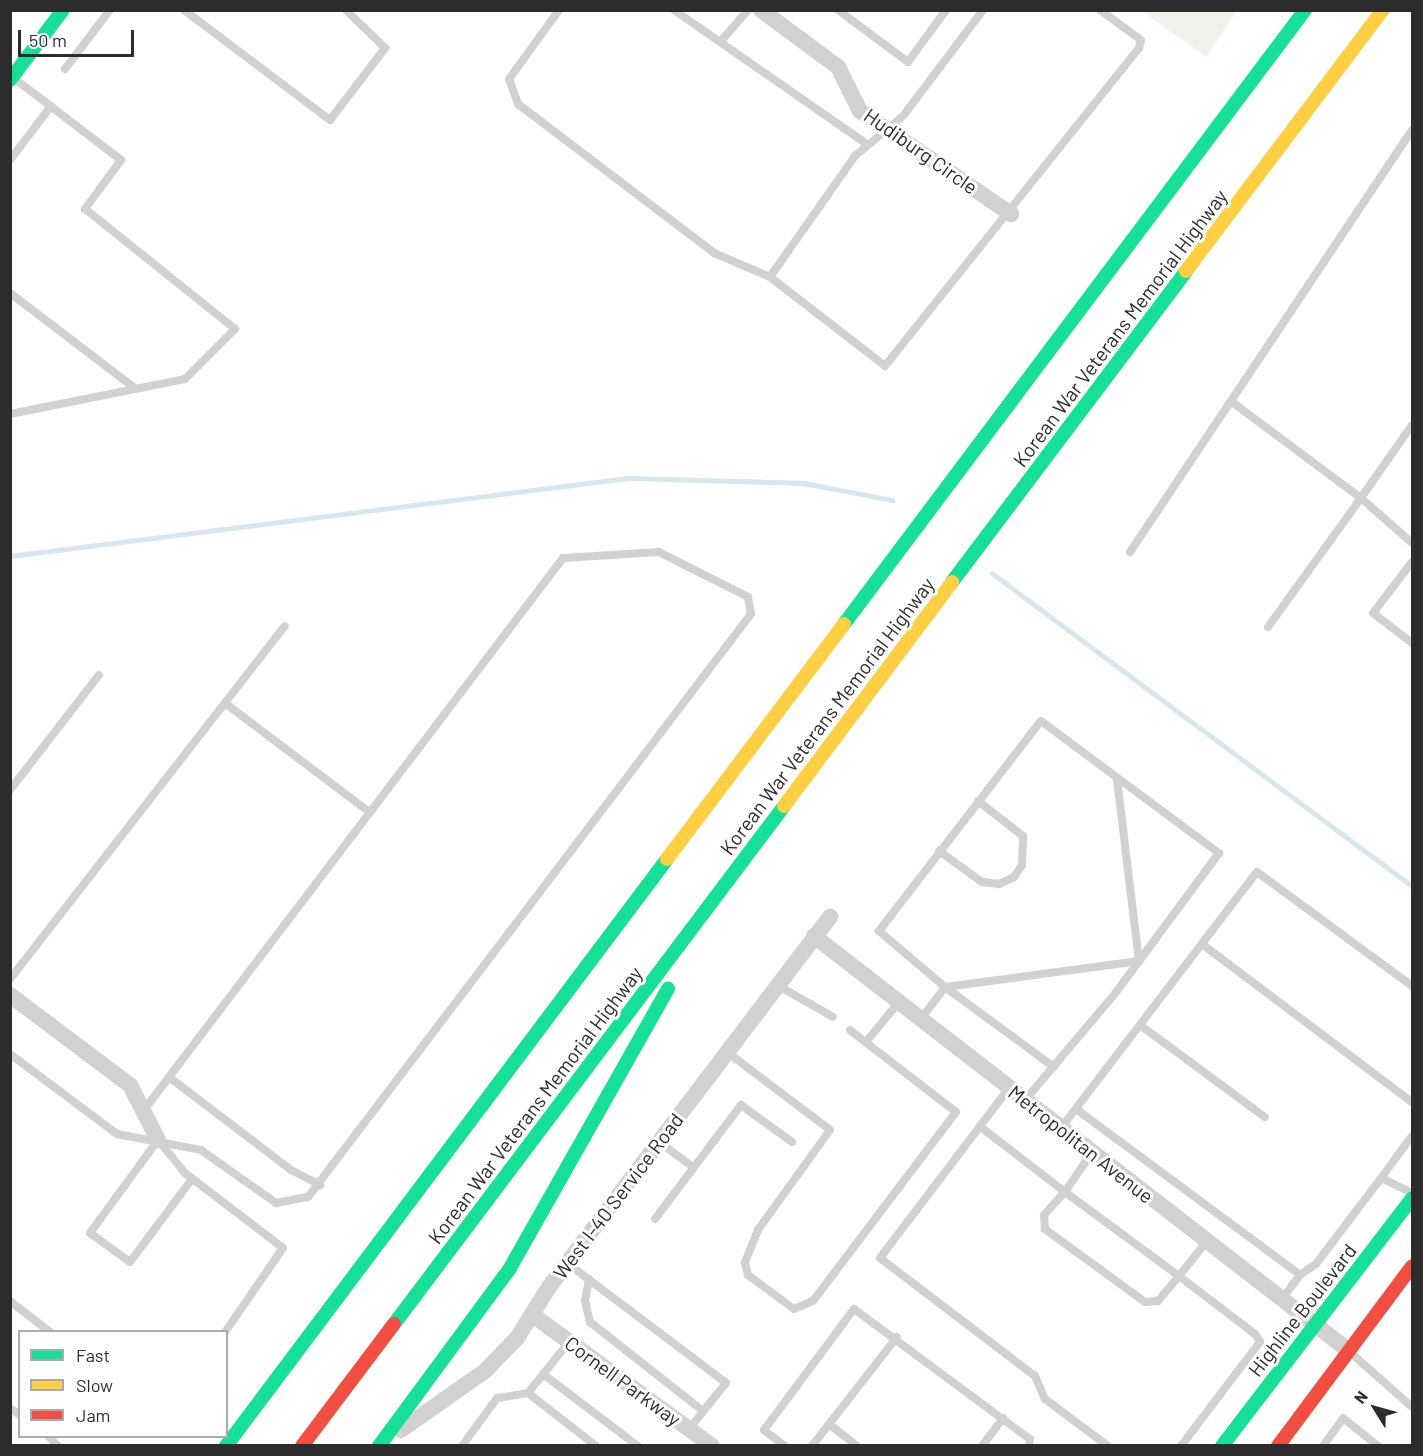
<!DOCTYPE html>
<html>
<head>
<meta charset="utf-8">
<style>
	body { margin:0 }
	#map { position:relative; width:1423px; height:1456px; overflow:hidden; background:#fff; font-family:Barlow,sans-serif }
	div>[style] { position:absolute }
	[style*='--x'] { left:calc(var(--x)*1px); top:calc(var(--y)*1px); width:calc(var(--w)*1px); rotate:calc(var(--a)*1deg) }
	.green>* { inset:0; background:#f0f3eb }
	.stream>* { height:4.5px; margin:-2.25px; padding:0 2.25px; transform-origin:2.25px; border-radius:2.25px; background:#d8e6ee }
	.lane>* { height:8px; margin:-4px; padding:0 4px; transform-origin:4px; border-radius:4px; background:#d1d1d1 }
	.street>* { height:16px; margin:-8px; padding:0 8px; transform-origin:8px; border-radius:8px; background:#d1d1d1 }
	.fast>* { height:14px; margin:-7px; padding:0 7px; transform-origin:7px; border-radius:7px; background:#16e098 }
	.slow>* { height:14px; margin:-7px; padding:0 7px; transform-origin:7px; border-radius:7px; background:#ffcf43 }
	.jam>* { height:14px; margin:-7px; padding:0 7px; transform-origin:7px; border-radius:7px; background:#f24e42 }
	span { translate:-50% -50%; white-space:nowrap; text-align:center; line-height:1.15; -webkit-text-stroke:6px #fff; paint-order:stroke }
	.street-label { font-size:20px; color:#2c2c2c }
	.frame { position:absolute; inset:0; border:12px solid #2c2c2c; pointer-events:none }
	.legend { position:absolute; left:18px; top:1330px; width:210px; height:108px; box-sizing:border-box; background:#fff; border:2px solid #ababab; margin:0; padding:8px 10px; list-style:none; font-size:18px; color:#2c2c2c }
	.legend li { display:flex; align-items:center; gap:12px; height:30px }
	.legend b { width:30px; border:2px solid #ababab }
	.north { position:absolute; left:1345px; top:1378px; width:60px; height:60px; -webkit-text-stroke:4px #fff; paint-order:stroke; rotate:307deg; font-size:16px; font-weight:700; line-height:24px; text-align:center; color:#2c2c2c }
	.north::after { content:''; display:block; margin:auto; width:21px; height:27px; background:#2c2c2c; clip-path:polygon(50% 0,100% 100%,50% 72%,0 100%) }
	.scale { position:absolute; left:18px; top:30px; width:116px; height:27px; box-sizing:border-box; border:3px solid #2c2c2c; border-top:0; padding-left:8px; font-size:18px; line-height:21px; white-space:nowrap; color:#2c2c2c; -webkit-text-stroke:4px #fff; paint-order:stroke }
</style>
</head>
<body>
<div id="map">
	<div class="green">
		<div style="clip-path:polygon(1142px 11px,1237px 11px,1206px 57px)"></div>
	</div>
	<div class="stream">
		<div style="--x:10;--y:556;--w:623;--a:-7.19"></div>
		<div style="--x:628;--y:478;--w:176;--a:1.6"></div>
		<div style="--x:804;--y:483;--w:90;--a:10.9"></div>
		<div style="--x:992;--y:573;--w:524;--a:36.69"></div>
	</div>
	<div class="lane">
		<div style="--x:184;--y:10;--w:183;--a:37"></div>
		<div style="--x:330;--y:120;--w:91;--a:-52.6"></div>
		<div style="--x:385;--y:48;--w:54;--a:-135.7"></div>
		<div style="--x:559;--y:10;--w:85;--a:125.9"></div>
		<div style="--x:509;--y:79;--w:27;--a:70"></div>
		<div style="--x:518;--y:104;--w:246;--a:37.2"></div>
		<div style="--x:714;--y:253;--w:61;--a:23.2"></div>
		<div style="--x:674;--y:10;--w:235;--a:34.8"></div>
		<div style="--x:838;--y:10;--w:87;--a:36.6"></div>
		<div style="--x:908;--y:62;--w:64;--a:-53.8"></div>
		<div style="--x:983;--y:10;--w:131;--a:127"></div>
		<div style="--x:904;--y:115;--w:64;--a:140.1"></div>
		<div style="--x:855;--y:156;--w:148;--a:125.1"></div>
		<div style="--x:770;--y:277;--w:145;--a:37.7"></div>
		<div style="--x:885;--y:366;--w:407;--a:-51.4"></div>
		<div style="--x:1139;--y:48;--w:8;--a:-76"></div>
		<div style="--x:1141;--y:40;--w:51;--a:-143.8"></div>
		<div style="--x:721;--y:41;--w:41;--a:-48.9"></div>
		<div style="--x:65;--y:69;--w:74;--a:-52.7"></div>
		<div style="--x:10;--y:160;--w:68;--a:-52.8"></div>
		<div style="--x:10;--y:293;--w:158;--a:37.3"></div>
		<div style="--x:1232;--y:402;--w:161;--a:36.7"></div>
		<div style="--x:1361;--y:498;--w:89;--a:-55.1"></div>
		<div style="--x:10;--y:414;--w:178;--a:-11.3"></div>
		<div style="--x:185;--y:379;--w:71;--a:-45"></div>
		<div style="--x:235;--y:329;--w:192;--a:-141.3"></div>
		<div style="--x:85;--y:209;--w:61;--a:-53.7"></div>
		<div style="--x:121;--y:160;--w:133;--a:-142.6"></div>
		<div style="--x:1130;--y:552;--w:508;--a:-56.25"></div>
		<div style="--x:1412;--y:562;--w:64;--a:127.4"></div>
		<div style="--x:1373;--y:613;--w:49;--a:37.6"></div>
		<div style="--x:1268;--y:627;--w:159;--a:-54.2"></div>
		<div style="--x:1361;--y:498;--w:68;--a:41.4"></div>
		<div style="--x:225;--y:703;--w:181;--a:37.1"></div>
		<div style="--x:10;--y:790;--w:145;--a:-52.3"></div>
		<div style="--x:939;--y:851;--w:53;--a:35.8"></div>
		<div style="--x:982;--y:882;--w:17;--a:7"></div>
		<div style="--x:999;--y:884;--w:17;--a:-25"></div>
		<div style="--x:1014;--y:877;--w:14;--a:-56"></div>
		<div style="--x:1022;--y:865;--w:29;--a:-88"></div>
		<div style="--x:1023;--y:836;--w:57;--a:-142.1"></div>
		<div style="--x:1202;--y:944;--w:263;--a:37"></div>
		<div style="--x:10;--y:979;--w:447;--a:-52.1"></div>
		<div style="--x:777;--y:985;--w:64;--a:29.7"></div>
		<div style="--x:945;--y:987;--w:196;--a:-7.6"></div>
		<div style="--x:1139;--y:961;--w:184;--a:-96.9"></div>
		<div style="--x:945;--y:987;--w:135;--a:36.3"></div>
		<div style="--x:921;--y:1019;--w:40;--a:-53"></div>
		<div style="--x:945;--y:987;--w:87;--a:-139.7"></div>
		<div style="--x:879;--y:931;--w:265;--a:-52.4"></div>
		<div style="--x:1041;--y:721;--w:222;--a:36.6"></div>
		<div style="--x:1219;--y:853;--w:178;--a:126.5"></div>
		<div style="--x:1113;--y:996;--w:136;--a:130.2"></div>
		<div style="--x:1140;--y:1025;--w:155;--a:36.4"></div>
		<div style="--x:866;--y:1042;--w:52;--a:-50.5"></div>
		<div style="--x:727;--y:1052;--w:129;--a:37.1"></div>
		<div style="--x:830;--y:1130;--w:123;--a:125.8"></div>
		<div style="--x:758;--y:1230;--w:35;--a:112"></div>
		<div style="--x:745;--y:1263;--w:12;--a:76"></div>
		<div style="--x:748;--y:1275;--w:57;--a:36.5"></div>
		<div style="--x:794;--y:1309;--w:21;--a:-23"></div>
		<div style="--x:813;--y:1301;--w:237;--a:-52.9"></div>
		<div style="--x:956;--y:1112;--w:134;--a:-142.3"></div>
		<div style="--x:10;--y:1054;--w:134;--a:36.8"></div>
		<div style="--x:117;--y:1134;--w:86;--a:10.8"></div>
		<div style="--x:201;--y:1150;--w:92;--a:35.2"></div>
		<div style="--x:276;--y:1203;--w:33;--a:-11"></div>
		<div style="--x:308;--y:1197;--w:732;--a:-52.77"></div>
		<div style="--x:751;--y:614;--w:17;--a:-100"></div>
		<div style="--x:748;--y:597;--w:100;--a:-153.2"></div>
		<div style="--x:659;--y:552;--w:96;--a:176.4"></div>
		<div style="--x:563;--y:558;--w:693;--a:127.2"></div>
		<div style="--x:169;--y:1077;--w:153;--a:37.3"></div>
		<div style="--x:291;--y:1170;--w:33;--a:27"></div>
		<div style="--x:1009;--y:1088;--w:213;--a:127.2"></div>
		<div style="--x:880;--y:1258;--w:195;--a:37.3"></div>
		<div style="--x:1035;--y:1376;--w:25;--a:67"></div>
		<div style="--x:1045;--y:1399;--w:79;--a:36.7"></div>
		<div style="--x:1076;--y:1109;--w:279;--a:36.5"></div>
		<div style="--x:1300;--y:1275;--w:30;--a:127"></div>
		<div style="--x:982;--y:1128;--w:105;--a:37.6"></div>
		<div style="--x:1065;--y:1192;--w:48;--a:-56"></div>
		<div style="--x:1061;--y:1128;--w:322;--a:-52.6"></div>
		<div style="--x:1257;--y:872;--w:192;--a:36.3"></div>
		<div style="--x:158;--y:1140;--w:43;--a:50.7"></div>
		<div style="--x:185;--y:1173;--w:123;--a:37.4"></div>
		<div style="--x:283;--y:1248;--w:102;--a:124.6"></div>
		<div style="--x:158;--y:1140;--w:115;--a:126.2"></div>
		<div style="--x:90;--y:1233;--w:49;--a:35.9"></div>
		<div style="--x:130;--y:1262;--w:104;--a:-53.2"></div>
		<div style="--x:659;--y:1142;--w:42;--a:36.3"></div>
		<div style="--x:1412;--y:1193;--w:34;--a:-154"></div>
		<div style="--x:1381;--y:1178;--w:52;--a:-53.6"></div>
		<div style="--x:655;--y:1219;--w:143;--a:-53"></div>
		<div style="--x:741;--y:1105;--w:63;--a:36"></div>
		<div style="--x:567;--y:1263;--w:199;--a:37"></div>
		<div style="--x:726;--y:1383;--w:59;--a:128.8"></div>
		<div style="--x:1300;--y:1275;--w:19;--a:-35"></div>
		<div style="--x:1316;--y:1264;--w:108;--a:-52.9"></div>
		<div style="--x:589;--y:1279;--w:22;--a:100"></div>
		<div style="--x:585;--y:1301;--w:22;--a:77"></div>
		<div style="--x:590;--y:1322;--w:144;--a:38.2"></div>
		<div style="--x:10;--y:1301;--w:51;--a:37.8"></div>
		<div style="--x:1351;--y:1353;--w:81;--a:41.5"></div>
		<div style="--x:543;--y:1374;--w:119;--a:37.2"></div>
		<div style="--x:528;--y:1393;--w:86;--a:37.9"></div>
		<div style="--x:10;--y:1408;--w:12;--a:35"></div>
		<div style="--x:829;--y:1424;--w:36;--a:38"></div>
		<div style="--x:48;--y:1436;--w:14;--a:45"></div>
		<div style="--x:462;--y:1446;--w:59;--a:-53.9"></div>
		<div style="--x:497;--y:1398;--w:31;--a:-9"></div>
		<div style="--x:528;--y:1393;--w:65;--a:-51.2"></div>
		<div style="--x:785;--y:1446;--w:26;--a:-143"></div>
		<div style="--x:764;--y:1430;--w:151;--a:-53.4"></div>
		<div style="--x:854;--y:1309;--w:219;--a:36.5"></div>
		<div style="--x:1030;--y:1439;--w:7;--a:98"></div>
		<div style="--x:812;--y:1446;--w:138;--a:-52.1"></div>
		<div style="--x:982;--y:1446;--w:35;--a:-53"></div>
		<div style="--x:1181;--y:1446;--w:131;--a:-52.8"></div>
		<div style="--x:1260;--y:1342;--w:9;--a:-122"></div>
		<div style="--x:1255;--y:1334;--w:96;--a:-142.7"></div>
		<div style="--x:1179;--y:1276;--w:33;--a:130"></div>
		<div style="--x:1158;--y:1301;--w:13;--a:176"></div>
		<div style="--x:1145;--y:1302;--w:124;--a:-143.9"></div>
		<div style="--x:1045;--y:1229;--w:14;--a:-94"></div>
		<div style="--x:1044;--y:1215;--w:31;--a:-48"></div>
		<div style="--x:1065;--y:1192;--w:142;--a:36.4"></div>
		<div style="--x:1179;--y:1276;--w:45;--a:-51.3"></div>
		<div style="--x:1323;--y:1446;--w:34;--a:-54"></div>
		<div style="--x:1343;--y:1418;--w:45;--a:38.7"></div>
	</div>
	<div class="street">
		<div style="--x:761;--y:10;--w:96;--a:36.5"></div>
		<div style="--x:838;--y:67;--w:49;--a:63.4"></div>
		<div style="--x:860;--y:111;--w:183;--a:34.3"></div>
		<div style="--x:814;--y:936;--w:677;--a:37.8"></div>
		<div style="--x:10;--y:995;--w:150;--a:36.9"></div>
		<div style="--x:130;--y:1085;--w:62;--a:63"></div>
		<div style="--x:534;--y:1316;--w:220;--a:36.1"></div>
		<div style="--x:401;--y:1430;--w:103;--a:-35.1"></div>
		<div style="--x:485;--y:1371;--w:46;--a:-45.9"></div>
		<div style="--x:517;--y:1338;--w:60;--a:-57.9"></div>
		<div style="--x:549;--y:1287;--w:465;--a:-52.8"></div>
	</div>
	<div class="fast">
		<div style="--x:10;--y:80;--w:88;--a:-52.9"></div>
		<div style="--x:952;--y:582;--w:389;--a:-53"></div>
		<div style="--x:844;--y:624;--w:768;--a:-53.1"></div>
		<div style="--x:394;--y:1324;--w:648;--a:-53.02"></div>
		<div style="--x:226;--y:1446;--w:734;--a:-53.08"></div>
		<div style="--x:379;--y:1446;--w:221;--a:-53.6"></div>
		<div style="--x:510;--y:1268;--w:321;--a:-60.5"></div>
		<div style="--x:1222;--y:1446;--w:312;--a:-52.5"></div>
	</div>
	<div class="slow">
		<div style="--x:1186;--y:271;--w:327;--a:-53"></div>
		<div style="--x:784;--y:806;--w:280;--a:-53.1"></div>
		<div style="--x:667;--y:859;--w:294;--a:-53"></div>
	</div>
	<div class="jam">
		<div style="--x:302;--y:1446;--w:153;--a:-53"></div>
		<div style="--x:1278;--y:1446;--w:224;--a:-53.3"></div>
	</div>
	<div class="street-label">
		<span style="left:921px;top:151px;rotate:35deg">Hudiburg Circle</span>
		<span style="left:1120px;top:328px;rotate:-53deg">Korean War Veterans Memorial Highway</span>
		<span style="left:827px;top:716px;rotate:-53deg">Korean War Veterans Memorial Highway</span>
		<span style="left:535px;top:1105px;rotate:-53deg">Korean War Veterans Memorial Highway</span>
		<span style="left:1081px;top:1144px;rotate:38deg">Metropolitan Avenue</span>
		<span style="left:618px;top:1196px;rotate:-53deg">West I-40 Service Road</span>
		<span style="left:1302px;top:1310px;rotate:-52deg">Highline Boulevard</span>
		<span style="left:623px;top:1381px;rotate:36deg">Cornell Parkway</span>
	</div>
	<div class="frame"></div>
	<ul class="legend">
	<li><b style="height:8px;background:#16e098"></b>Fast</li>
	<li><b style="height:8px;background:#ffcf43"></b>Slow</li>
	<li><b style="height:8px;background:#f24e42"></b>Jam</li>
	</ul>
	<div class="north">N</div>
	<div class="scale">50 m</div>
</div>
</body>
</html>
